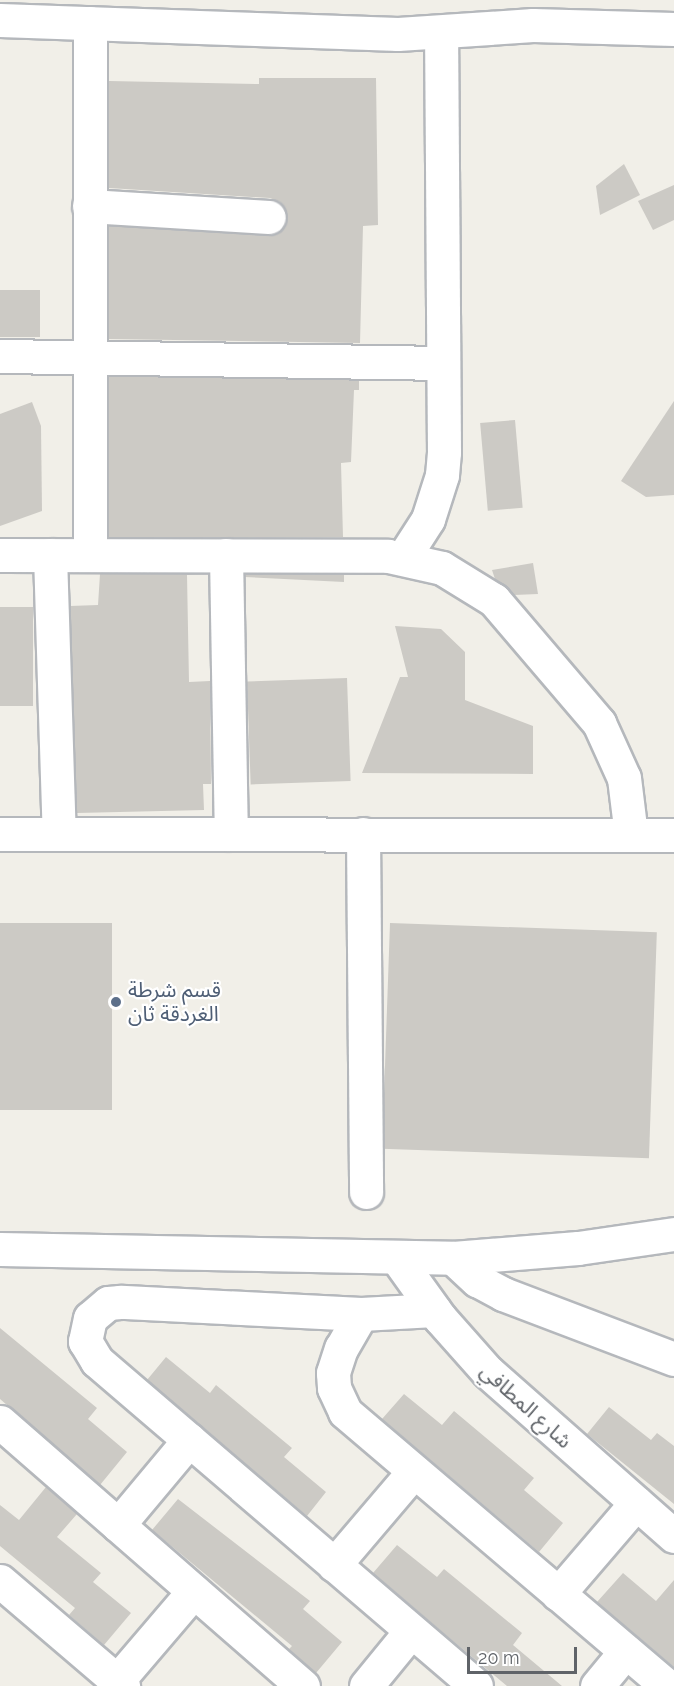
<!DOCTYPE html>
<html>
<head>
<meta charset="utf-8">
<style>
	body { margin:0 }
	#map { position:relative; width:674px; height:1686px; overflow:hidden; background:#f1efe8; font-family:Raleway,"Noto Sans Arabic",sans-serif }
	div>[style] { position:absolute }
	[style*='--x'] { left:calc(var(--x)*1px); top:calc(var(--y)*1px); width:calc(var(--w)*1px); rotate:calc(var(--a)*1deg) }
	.building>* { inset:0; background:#cccac5; transform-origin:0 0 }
	.roads { filter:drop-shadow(2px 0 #b5b8bc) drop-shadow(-2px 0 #b5b8bc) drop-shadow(0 2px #b5b8bc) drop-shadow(0 -2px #b5b8bc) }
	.minor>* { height:33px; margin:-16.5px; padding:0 16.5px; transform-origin:16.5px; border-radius:16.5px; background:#fff }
	.dots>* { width:16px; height:16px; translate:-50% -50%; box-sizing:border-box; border:3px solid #fff; border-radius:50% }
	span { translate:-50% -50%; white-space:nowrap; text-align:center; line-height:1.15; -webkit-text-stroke:4.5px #fff; paint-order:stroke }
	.service-label { font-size:21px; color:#4e5e75 }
	.left { translate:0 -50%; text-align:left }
	.street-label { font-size:21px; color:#5f6368 }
	.scale { position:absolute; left:467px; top:1647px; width:110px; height:27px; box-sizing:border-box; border:3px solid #5f6368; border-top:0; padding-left:8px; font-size:18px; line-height:21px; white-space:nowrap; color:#5f6368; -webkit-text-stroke:4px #fff; paint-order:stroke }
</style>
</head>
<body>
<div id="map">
	<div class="building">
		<div style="clip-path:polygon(259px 78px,376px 78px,378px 225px,363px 226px,360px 343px,109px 339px,109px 226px,268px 236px,284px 228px,288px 218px,280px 202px,270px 198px,109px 188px,109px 81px,259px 84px)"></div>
		<div style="clip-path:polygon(624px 164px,640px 195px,600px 215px,596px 186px)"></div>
		<div style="clip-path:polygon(674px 185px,674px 220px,653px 230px,638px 201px)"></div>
		<div style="left:0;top:290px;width:40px;height:47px"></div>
		<div style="clip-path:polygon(109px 376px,359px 380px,359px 390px,354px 390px,351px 462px,341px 463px,343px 537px,109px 537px)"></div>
		<div style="clip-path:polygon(674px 401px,674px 495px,646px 497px,621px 481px)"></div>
		<div style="clip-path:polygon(32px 402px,41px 426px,42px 511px,0 526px,0 414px)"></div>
		<div style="left:515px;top:420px;width:88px;height:35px;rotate:85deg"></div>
		<div style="clip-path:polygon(533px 563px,538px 594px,514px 595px,495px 579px,492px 570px)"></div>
		<div style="clip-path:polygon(100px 574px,208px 574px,187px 575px,189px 682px,210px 681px,211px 784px,203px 784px,204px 810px,77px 813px,70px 606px,98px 605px)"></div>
		<div style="clip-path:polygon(245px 574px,344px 575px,344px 582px,245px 577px)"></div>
		<div style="left:0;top:607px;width:33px;height:99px"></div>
		<div style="clip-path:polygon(395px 626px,441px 629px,465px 652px,465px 700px,533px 726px,533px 774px,362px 773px,400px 677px,408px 677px)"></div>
		<div style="left:347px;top:678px;width:103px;height:100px;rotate:88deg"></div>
		<div style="left:0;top:923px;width:112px;height:187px"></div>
		<div style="left:390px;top:923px;width:267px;height:226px;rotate:2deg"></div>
		<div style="clip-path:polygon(0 1328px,97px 1408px,88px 1419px,127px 1452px,100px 1485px,0 1399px)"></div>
		<div style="clip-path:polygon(166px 1357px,210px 1393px,216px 1385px,292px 1448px,284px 1457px,326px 1492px,307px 1516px,147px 1380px)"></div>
		<div style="clip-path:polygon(404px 1394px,442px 1425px,454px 1411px,534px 1478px,524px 1490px,563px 1523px,539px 1552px,382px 1419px)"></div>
		<div style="clip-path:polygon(609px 1407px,651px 1440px,657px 1433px,674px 1446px,674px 1504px,587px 1434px)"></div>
		<div style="clip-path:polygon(46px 1487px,77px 1514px,57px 1537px,101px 1573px,93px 1582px,131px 1613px,104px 1645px,69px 1615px,75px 1608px,0 1546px,0 1505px,19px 1520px)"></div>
		<div style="clip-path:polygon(178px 1499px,310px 1601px,303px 1609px,342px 1642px,316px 1673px,289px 1649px,292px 1646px,152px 1530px)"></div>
		<div style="clip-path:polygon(397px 1545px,437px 1577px,444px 1569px,522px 1633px,513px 1645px,562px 1686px,507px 1686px,447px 1636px,373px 1573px)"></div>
		<div style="clip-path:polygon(623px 1573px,656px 1601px,674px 1580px,674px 1667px,597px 1602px)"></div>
	</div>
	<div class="roads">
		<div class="minor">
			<div style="--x:0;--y:20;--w:398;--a:2"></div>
			<div style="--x:398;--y:34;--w:135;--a:-3.8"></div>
			<div style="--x:533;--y:25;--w:141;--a:1.6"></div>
			<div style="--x:90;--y:23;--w:532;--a:90"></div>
			<div style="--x:89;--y:206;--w:180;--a:3.5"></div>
			<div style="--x:0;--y:356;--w:443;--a:0.9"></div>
			<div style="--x:0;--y:555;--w:388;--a:0.1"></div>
			<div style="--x:388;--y:556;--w:55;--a:12.5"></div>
			<div style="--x:442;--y:568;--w:61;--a:31.6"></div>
			<div style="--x:494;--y:600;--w:162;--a:49.5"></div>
			<div style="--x:599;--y:723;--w:60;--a:65.6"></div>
			<div style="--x:624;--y:778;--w:57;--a:83"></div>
			<div style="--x:50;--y:555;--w:279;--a:88.2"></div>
			<div style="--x:226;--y:555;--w:279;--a:89"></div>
			<div style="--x:403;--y:558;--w:46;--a:-57.3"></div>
			<div style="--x:428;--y:519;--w:46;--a:-72.3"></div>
			<div style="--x:442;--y:475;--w:23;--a:-85"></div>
			<div style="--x:444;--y:452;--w:420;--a:-90.4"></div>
			<div style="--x:0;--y:834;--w:674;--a:0.09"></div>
			<div style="--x:363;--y:834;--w:358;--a:89.5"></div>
			<div style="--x:0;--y:1249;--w:453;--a:1.1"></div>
			<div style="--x:453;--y:1258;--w:125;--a:-4.6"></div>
			<div style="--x:578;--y:1248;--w:97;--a:-8.3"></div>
			<div style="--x:397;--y:1258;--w:74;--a:54.4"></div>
			<div style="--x:440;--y:1318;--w:72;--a:48.4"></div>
			<div style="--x:488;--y:1372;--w:248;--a:41.4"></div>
			<div style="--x:453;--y:1258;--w:33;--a:43"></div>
			<div style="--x:477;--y:1280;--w:30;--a:28"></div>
			<div style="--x:503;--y:1294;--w:183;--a:20.8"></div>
			<div style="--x:434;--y:1310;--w:73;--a:176.9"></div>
			<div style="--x:361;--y:1314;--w:39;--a:120"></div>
			<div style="--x:341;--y:1348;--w:26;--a:108"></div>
			<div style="--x:333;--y:1373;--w:15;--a:86"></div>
			<div style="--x:334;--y:1388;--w:26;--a:65"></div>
			<div style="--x:345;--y:1412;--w:423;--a:40.4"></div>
			<div style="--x:361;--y:1314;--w:241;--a:-177.1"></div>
			<div style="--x:120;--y:1302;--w:12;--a:175"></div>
			<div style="--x:108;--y:1303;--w:23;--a:140"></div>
			<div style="--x:90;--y:1318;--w:24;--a:102"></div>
			<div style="--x:85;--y:1341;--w:23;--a:59"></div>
			<div style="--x:97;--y:1361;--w:499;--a:40.6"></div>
			<div style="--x:0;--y:1422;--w:402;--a:41.1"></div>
			<div style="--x:118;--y:1525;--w:111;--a:-50.1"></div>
			<div style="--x:334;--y:1565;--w:123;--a:-49.6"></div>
			<div style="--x:0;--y:1581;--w:162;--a:40.5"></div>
			<div style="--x:558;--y:1594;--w:120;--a:-49.4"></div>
			<div style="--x:117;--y:1681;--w:118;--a:-49.5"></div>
			<div style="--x:366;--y:1686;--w:71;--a:-50.7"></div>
			<div style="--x:597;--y:1686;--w:45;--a:-50.4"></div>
		</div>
	</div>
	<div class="dots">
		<div style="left:116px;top:1002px;background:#5c6f8a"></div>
	</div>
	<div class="service-label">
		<span class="left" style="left:128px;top:1002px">قسم شرطة<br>الغردقة ثان</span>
	</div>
	<div class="street-label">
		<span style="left:526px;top:1406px;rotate:42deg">شارع المطافي</span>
	</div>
	<div class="scale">20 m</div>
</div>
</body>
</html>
